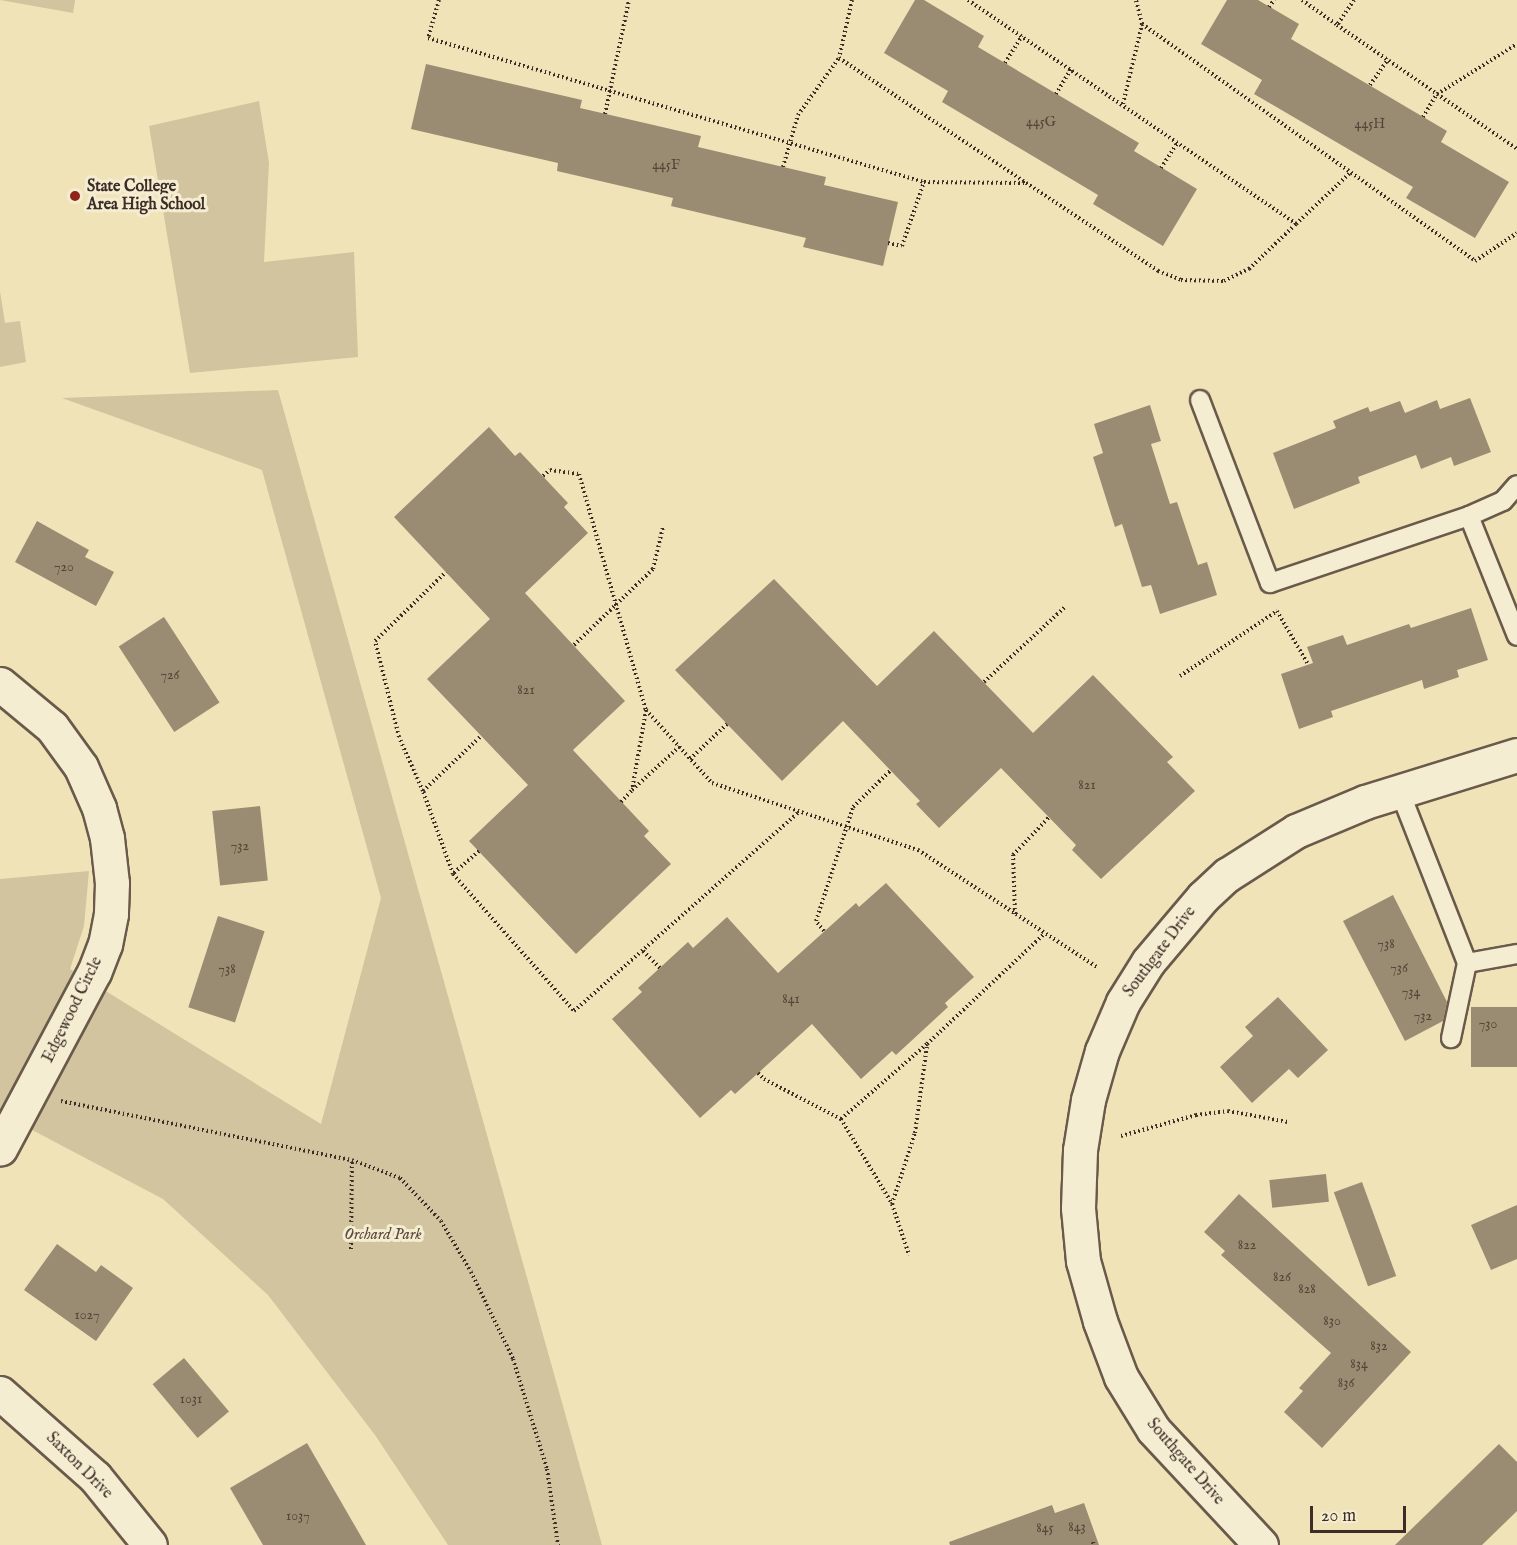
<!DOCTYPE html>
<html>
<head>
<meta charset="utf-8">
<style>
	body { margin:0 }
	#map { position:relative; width:1517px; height:1545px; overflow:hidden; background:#f0e3b8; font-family:"IM FELL English",serif }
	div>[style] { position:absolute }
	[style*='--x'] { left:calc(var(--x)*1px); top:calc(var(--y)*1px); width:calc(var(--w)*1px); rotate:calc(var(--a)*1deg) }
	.green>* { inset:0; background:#d2c49f }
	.building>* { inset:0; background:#9a8c72; transform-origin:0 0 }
	.path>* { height:4px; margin-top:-2px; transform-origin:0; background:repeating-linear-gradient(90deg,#3d2d27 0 1.5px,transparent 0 4.5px) }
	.roads { filter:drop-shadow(2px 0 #6a5a4b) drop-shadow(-2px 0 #6a5a4b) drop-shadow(0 2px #6a5a4b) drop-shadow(0 -2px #6a5a4b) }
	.service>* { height:18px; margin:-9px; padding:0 9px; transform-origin:9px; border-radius:9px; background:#f5edd1 }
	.minor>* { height:33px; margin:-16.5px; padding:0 16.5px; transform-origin:16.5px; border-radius:16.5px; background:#f5edd1 }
	.dots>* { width:16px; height:16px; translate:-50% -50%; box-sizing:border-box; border:3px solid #f5edd1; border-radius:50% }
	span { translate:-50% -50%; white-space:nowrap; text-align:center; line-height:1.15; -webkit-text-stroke:6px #f5edd1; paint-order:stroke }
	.number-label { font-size:14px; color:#54453a }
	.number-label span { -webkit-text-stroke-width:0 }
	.poi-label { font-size:16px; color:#3d2d27; font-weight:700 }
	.left { translate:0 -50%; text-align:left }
	.street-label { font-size:16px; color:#3d2d27 }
	.park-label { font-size:16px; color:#5b4b3f; font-style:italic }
	.scale { position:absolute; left:1310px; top:1506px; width:96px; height:27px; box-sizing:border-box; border:3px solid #3d2d27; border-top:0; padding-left:8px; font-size:18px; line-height:21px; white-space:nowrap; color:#3d2d27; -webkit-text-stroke:4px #f5edd1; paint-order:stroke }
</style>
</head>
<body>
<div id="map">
	<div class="green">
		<div style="clip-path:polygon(0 0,75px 0,75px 1px,73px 13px)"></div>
		<div style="clip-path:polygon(259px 101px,269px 163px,264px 262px,354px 252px,358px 357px,190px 373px,149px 126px)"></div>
		<div style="clip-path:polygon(0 291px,5px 323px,20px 321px,26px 362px,0 367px)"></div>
		<div style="clip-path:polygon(278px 390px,602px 1545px,448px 1545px,375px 1435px,268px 1295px,163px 1199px,0 1113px,0 879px,89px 871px,84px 926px,70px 969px,321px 1124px,381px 898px,262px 470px,62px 398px)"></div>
	</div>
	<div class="building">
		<div style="clip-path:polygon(915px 0,924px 0,984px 36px,978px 47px,1139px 143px,1134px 151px,1197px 189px,1163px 246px,1093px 204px,1098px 195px,942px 102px,948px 91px,884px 53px)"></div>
		<div style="clip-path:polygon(1227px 0,1258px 0,1299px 24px,1291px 39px,1447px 131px,1441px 142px,1509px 182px,1475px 238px,1406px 198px,1413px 187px,1254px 94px,1262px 80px,1201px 44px)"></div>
		<div style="clip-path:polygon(426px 64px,582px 100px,580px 108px,701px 136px,698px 147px,826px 177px,824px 185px,898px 202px,883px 266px,803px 247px,806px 238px,671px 206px,673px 198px,557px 171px,558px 163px,411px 129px)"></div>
		<div style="clip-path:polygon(1470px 398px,1491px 452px,1454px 466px,1451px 457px,1421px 469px,1416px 455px,1358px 477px,1360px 483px,1294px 509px,1273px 453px,1336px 428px,1333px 421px,1368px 407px,1370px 412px,1400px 401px,1405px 413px,1437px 400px,1440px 409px)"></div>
		<div style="clip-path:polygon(1150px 405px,1161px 441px,1151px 444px,1170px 504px,1177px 502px,1198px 565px,1207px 562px,1217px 595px,1160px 614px,1151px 585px,1142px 587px,1122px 524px,1115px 527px,1093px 457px,1103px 453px,1094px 424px)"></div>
		<div style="clip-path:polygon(489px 427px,515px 456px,520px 452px,568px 503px,564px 507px,588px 533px,525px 593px,625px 701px,573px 750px,649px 831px,644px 836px,671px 864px,576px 954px,469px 841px,528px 785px,427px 679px,490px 619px,394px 517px)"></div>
		<div style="clip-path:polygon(37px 521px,89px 550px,85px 557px,114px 572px,96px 606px,15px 562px)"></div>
		<div style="clip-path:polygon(774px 579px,877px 686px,934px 631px,1033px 733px,1093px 675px,1173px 757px,1167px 762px,1195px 791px,1101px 879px,1072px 850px,1076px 845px,1001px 768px,939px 828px,916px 804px,920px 801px,843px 721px,782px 781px,675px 670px)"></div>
		<div style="clip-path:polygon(1471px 608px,1488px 660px,1457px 670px,1459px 677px,1424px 689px,1422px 680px,1331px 711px,1333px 717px,1299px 729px,1281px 674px,1313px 663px,1307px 647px,1343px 635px,1347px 645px,1409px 624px,1411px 628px)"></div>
		<div style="left:164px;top:617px;width:102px;height:54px;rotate:57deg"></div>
		<div style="left:260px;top:806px;width:75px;height:48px;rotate:84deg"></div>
		<div style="clip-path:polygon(886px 883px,974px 977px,945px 1003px,948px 1007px,896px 1055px,892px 1051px,861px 1079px,812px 1024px,735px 1094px,731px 1090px,700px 1118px,612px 1019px,642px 992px,638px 988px,688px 942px,693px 948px,727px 917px,778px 973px,856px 903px,859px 907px)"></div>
		<div style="clip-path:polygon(1393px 895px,1447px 1002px,1443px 1021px,1405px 1041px,1343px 921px)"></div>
		<div style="left:218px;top:916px;width:49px;height:96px;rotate:18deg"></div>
		<div style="clip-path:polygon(1278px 997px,1328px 1050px,1298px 1078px,1289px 1069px,1252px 1103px,1220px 1067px,1253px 1036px,1245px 1027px)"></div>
		<div style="left:1517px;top:1007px;width:60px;height:46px;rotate:90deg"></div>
		<div style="left:1326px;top:1174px;width:28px;height:57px;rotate:84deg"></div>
		<div style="left:1362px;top:1182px;width:100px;height:30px;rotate:70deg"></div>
		<div style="clip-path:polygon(1239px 1194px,1411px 1352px,1322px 1448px,1284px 1412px,1303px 1391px,1299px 1388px,1331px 1353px,1221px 1255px,1225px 1251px,1204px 1232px)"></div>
		<div style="clip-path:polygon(1517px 1205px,1517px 1259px,1491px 1270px,1471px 1225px)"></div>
		<div style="clip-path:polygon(57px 1244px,96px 1272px,101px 1265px,133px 1288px,96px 1341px,24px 1290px)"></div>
		<div style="left:184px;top:1358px;width:70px;height:41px;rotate:50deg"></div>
		<div style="clip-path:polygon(307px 1443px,366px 1545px,263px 1545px,230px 1488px)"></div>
		<div style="clip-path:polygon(1499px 1444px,1517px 1462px,1517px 1511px,1482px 1545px,1395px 1545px)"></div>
		<div style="clip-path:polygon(1084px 1503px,1099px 1545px,950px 1545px,949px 1542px,1052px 1505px,1055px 1513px)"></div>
	</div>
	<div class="path">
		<div style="--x:439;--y:0;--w:40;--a:106"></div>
		<div style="--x:428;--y:38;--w:516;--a:16.19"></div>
		<div style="--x:924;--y:182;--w:102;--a:0.6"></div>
		<div style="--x:852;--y:0;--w:59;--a:102.6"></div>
		<div style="--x:839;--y:58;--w:384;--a:33.7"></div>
		<div style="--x:1158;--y:271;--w:25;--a:21"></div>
		<div style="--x:1181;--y:280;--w:43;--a:1.3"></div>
		<div style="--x:1224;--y:281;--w:28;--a:-26"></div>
		<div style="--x:1249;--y:269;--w:65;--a:-43.8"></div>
		<div style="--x:968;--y:0;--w:397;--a:34.3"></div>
		<div style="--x:1296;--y:224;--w:76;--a:-43.4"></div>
		<div style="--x:1302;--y:0;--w:43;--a:35.5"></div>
		<div style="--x:1354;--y:0;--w:30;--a:124"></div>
		<div style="--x:1337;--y:25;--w:121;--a:34.6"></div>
		<div style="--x:1437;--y:94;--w:94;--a:-32"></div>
		<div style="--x:1269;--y:7;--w:9;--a:-54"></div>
		<div style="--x:1142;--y:24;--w:409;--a:35.4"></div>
		<div style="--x:1475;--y:261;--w:50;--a:-33.7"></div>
		<div style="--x:1005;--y:63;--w:32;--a:-58"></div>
		<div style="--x:1370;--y:85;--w:32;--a:-55"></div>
		<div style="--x:1056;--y:94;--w:29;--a:-59"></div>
		<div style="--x:1123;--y:104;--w:82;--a:-76.6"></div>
		<div style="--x:1142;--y:24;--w:25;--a:-104"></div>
		<div style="--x:605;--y:114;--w:116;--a:-78.1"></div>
		<div style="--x:1423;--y:117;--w:27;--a:-59"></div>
		<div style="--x:1437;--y:94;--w:97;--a:34.5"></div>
		<div style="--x:783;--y:167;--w:54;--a:-73.9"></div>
		<div style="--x:798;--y:115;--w:70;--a:-54.3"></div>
		<div style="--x:1161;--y:168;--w:31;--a:-57"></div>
		<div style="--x:888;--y:243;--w:14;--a:12"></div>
		<div style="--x:902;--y:246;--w:68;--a:-71"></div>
		<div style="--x:543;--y:476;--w:9;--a:-41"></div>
		<div style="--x:550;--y:470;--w:29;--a:8"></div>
		<div style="--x:579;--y:474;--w:245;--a:74.2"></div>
		<div style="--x:646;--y:710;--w:98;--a:47.9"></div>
		<div style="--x:712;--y:783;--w:217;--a:18"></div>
		<div style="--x:918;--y:850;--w:214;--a:33.2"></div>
		<div style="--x:574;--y:645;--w:110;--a:-43.9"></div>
		<div style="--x:653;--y:569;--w:43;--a:-76.6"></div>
		<div style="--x:1180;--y:676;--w:117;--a:-33.8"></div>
		<div style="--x:1277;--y:611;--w:61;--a:59.7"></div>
		<div style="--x:984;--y:682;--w:110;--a:-42.8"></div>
		<div style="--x:646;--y:710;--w:81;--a:99.9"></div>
		<div style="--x:632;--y:790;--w:64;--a:-42.5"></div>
		<div style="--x:690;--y:759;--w:51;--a:-43.4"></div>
		<div style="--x:423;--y:791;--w:59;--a:-114"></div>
		<div style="--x:399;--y:737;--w:99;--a:-104"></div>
		<div style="--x:375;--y:641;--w:99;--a:-44.2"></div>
		<div style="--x:621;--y:802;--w:16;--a:-47"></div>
		<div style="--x:479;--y:851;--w:35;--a:139"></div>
		<div style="--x:453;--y:874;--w:183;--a:48.5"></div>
		<div style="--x:574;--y:1011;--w:300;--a:-41.5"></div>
		<div style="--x:453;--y:874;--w:88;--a:-109.9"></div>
		<div style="--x:423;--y:791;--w:80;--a:-43.5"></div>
		<div style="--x:1015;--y:914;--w:59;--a:-91.9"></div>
		<div style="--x:1013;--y:855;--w:52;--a:-46.5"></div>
		<div style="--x:824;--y:931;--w:13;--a:-129"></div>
		<div style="--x:816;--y:921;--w:120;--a:-72"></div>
		<div style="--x:853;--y:807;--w:53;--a:-44.2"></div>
		<div style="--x:643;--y:951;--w:24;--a:45"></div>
		<div style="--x:758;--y:1073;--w:8;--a:45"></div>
		<div style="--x:764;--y:1079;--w:87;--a:27.5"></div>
		<div style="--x:841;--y:1119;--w:114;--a:-41.1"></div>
		<div style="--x:927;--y:1044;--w:161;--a:-43.2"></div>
		<div style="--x:61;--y:1101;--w:297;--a:11.5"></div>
		<div style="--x:352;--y:1160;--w:51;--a:20.6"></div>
		<div style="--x:400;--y:1178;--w:59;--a:46.4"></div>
		<div style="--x:441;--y:1221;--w:59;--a:59.5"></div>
		<div style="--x:471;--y:1272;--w:97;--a:64.2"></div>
		<div style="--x:513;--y:1359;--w:115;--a:72.8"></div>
		<div style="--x:547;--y:1469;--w:77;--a:81.8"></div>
		<div style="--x:841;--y:1119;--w:99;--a:59"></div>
		<div style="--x:892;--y:1204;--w:75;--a:-72.1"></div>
		<div style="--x:915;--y:1133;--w:89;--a:-82.2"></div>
		<div style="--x:1121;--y:1136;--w:78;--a:-15.6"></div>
		<div style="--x:1196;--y:1115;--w:32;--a:-7"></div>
		<div style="--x:1228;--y:1111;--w:61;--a:10.4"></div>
		<div style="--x:892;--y:1204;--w:54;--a:71.6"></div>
		<div style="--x:351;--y:1249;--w:89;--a:-89.4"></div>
		<div style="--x:1093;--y:1542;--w:3;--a:72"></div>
	</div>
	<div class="roads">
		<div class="service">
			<div style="--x:1200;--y:400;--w:196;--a:69.1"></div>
			<div style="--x:1270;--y:583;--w:210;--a:-18.6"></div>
			<div style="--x:1469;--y:516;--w:37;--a:-24"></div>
			<div style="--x:1503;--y:501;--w:21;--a:-49"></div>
			<div style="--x:1469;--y:516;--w:129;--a:68.2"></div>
			<div style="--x:1400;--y:792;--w:184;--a:68.6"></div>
			<div style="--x:1467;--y:963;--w:77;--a:102"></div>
			<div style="--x:1467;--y:963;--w:51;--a:-10.2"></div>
		</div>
		<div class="minor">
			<div style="--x:0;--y:684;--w:67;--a:39.6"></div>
			<div style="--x:52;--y:727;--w:49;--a:54.1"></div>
			<div style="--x:81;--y:767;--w:45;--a:66.3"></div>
			<div style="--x:99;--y:808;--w:31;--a:75"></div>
			<div style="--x:107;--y:838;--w:45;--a:83.7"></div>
			<div style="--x:112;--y:883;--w:31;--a:92"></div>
			<div style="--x:111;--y:914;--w:31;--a:101"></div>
			<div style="--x:105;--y:944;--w:30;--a:111"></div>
			<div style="--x:94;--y:972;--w:200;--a:118"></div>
			<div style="--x:0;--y:1393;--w:127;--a:41.5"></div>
			<div style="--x:95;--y:1477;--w:87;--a:51"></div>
			<div style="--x:1261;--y:1545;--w:158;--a:-133"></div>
			<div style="--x:1153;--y:1429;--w:61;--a:-121.6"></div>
			<div style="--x:1121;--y:1377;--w:60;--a:-110.6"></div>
			<div style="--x:1100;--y:1321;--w:62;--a:-105.8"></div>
			<div style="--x:1083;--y:1261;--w:53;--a:-95.4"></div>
			<div style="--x:1078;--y:1208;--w:58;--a:-88"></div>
			<div style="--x:1080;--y:1150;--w:51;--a:-80.9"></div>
			<div style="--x:1088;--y:1100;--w:51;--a:-74.1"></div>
			<div style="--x:1102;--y:1051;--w:53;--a:-66.8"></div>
			<div style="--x:1123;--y:1002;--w:47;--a:-58"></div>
			<div style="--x:1148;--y:962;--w:85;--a:-49.8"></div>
			<div style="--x:1203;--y:897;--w:33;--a:-43"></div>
			<div style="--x:1227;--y:875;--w:82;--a:-32.5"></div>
			<div style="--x:1296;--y:831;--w:75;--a:-22.8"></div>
			<div style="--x:1365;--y:802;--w:159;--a:-17.2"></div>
		</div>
	</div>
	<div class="dots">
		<div style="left:75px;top:196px;background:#8f2418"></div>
	</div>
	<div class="number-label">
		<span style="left:1041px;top:122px">445G</span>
		<span style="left:1370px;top:124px">445H</span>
		<span style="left:666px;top:165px">445F</span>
		<span style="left:64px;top:567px">720</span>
		<span style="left:170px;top:675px">726</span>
		<span style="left:526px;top:690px">821</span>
		<span style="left:1087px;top:785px">821</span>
		<span style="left:240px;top:846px">732</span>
		<span style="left:1386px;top:944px">738</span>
		<span style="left:1399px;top:968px">736</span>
		<span style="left:227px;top:969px">738</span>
		<span style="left:1411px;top:992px">734</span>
		<span style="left:791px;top:999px">841</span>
		<span style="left:1423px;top:1016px">732</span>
		<span style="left:1488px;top:1024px">730</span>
		<span style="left:1247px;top:1245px">822</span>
		<span style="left:1282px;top:1277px">826</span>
		<span style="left:1307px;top:1289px">828</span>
		<span style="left:87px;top:1315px">1027</span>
		<span style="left:1332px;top:1321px">830</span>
		<span style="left:1379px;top:1346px">832</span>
		<span style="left:1359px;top:1364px">834</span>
		<span style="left:1346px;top:1383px">836</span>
		<span style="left:191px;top:1399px">1031</span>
		<span style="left:298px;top:1516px">1037</span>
		<span style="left:1077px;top:1527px">843</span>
		<span style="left:1045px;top:1528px">845</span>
	</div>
	<div class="poi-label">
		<span class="left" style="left:87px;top:196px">State College<br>Area High School</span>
	</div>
	<div class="street-label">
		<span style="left:1160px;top:952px;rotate:-53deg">Southgate Drive</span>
		<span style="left:73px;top:1010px;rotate:-64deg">Edgewood Circle</span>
		<span style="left:1185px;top:1462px;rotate:49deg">Southgate Drive</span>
		<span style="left:79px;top:1466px;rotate:45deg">Saxton Drive</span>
	</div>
	<div class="park-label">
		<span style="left:383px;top:1235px">Orchard Park</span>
	</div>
	<div class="scale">20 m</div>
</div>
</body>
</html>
